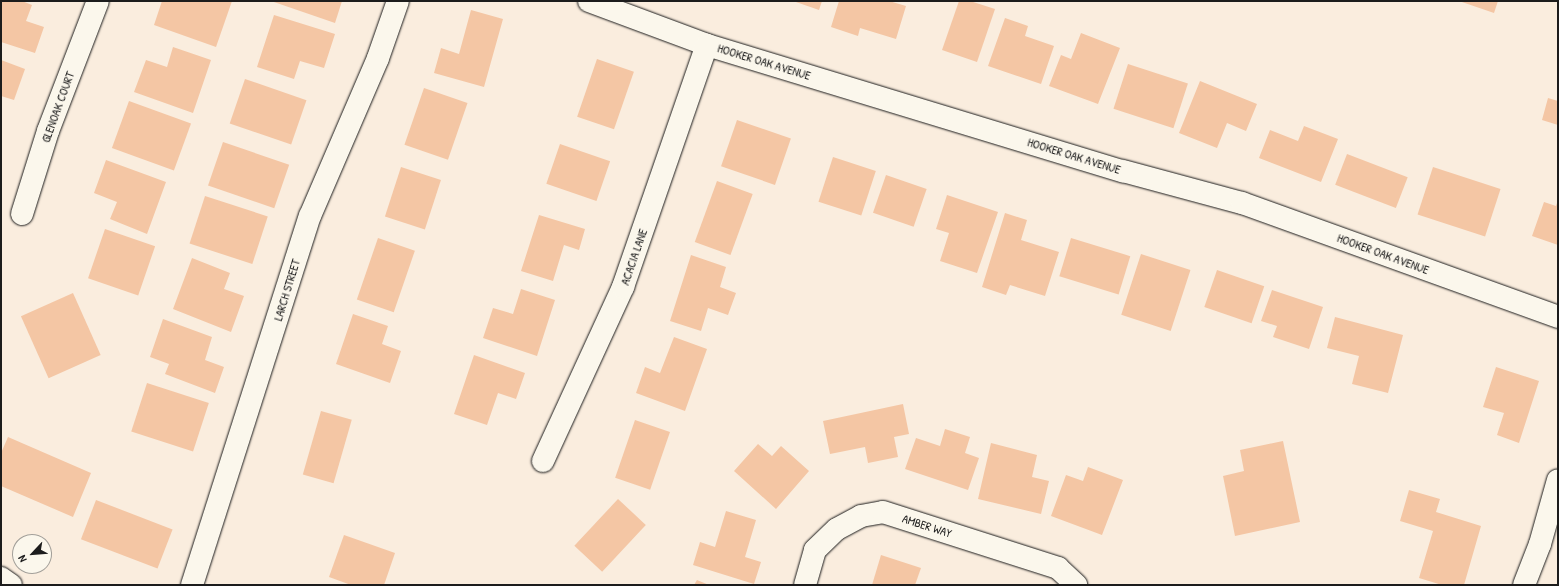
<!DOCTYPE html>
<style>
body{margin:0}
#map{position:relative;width:1559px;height:586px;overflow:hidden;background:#faedde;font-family:"Patrick Hand",sans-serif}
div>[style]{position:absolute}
.building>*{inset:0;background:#f4c6a4;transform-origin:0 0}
.roads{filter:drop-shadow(0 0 1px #1c1c1c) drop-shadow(0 0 1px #1c1c1c)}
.street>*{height:22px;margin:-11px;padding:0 11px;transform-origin:11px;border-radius:11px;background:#fbf7ec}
span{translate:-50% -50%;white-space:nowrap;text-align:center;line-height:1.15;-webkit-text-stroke:3px #fbf7ec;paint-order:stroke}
.street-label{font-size:12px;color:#1c1c1c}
.frame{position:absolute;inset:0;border:2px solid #1c1c1c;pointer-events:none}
.north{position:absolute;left:12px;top:534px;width:40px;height:40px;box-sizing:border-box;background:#fbf7ec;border:1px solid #a29f99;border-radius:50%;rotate:244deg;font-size:11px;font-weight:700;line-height:16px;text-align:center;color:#1c1c1c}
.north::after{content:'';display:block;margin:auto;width:14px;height:18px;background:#1c1c1c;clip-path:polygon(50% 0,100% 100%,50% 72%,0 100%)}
</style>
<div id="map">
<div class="building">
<i style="clip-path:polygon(1px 1px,22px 1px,32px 5px,26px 21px,44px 27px,35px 53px,1px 42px)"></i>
<i style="clip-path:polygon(162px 1px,232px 1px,216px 47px,154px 25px)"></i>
<i style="clip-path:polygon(271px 1px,342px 1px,335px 23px)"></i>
<i style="clip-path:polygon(793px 1px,822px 1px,819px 10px)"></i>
<i style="clip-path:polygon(839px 1px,889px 1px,906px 6px,896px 39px,860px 28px,858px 36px,831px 27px)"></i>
<i style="clip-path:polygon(959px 1px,970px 1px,995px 9px,977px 62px,942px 50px)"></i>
<i style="clip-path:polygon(1459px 1px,1498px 1px,1494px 13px)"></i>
<i style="clip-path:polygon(471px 10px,503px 19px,484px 87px,434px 73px,441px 48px,459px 54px)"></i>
<i style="clip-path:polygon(274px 15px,335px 34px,324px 68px,300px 61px,294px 79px,257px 67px)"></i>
<i style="clip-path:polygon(1005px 18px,1028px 26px,1025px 36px,1054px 46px,1041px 84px,988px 66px)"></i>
<i style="clip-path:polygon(1081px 33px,1120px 48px,1098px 104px,1049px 86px,1061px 55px,1071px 59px)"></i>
<i style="clip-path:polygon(173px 47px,211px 60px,193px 113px,134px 92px,146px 60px,167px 67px)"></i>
<i style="left:597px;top:59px;width:39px;height:61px;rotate:19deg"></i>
<i style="clip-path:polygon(1px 60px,25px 69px,14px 100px,1px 96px)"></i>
<i style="left:1128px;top:64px;width:63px;height:47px;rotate:18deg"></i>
<i style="left:245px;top:79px;width:65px;height:47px;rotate:19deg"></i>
<i style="clip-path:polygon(1200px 81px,1257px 104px,1246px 131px,1227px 123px,1217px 148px,1179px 133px)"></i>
<i style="left:424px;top:88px;width:46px;height:60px;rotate:19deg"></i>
<i style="clip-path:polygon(1548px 98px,1558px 101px,1558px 125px,1542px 120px)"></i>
<i style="left:129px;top:101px;width:66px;height:50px;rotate:20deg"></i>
<i style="left:737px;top:120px;width:57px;height:49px;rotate:19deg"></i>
<i style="clip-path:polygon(1304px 126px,1338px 139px,1321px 182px,1259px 158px,1270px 130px,1298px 141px)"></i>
<i style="left:223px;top:142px;width:70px;height:46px;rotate:19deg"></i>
<i style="left:560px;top:144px;width:53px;height:42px;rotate:19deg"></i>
<i style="left:1347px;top:154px;width:65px;height:33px;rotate:21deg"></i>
<i style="left:833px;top:157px;width:45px;height:47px;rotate:18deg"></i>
<i style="clip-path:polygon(106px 160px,166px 182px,147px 234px,110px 219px,117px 202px,94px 193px)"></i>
<i style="left:401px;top:167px;width:42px;height:52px;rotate:18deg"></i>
<i style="left:1433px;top:167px;width:71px;height:50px;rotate:18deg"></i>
<i style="left:886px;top:175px;width:43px;height:40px;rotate:19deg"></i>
<i style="left:717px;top:181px;width:38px;height:65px;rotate:20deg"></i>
<i style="clip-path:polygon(947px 195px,998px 212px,977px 273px,940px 261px,949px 233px,936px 229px)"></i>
<i style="left:205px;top:196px;width:66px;height:50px;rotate:18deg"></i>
<i style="clip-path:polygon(1558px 200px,1558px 245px,1532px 236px,1544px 202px,1556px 206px)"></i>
<i style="clip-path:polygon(1005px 213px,1027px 220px,1021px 240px,1059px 252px,1045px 296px,1010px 285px,1006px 295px,982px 287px)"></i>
<i style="clip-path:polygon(539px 215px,585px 229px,579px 250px,564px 245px,553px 281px,521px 271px)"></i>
<i style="left:105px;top:229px;width:53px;height:52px;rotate:19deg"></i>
<i style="left:378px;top:238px;width:39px;height:65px;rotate:19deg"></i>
<i style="left:1071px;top:238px;width:62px;height:40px;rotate:17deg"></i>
<i style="left:1141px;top:254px;width:52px;height:64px;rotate:18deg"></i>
<i style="clip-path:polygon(691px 255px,726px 267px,720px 287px,736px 293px,728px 315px,708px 308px,701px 331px,670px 321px)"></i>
<i style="clip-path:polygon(192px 258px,230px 273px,224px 289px,244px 296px,231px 332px,173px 309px)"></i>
<i style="left:1217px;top:270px;width:50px;height:39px;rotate:19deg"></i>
<i style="clip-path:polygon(521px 289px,555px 300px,537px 356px,483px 338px,493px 308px,513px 314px)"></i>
<i style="clip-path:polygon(1272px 290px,1323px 307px,1309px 349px,1273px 337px,1277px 326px,1261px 321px)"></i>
<i style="left:73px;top:293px;width:68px;height:57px;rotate:66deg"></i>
<i style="clip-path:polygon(353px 314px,388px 326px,382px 344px,401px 351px,390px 383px,336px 364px)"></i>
<i style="clip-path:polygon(1335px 317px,1403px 335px,1388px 393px,1352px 384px,1359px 356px,1327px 348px)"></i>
<i style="clip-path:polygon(163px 319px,212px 337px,205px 360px,224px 367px,215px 393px,165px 374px,169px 364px,150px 357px)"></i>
<i style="clip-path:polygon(674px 337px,707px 349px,685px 411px,636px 393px,645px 367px,660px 373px)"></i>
<i style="clip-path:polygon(474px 355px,525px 373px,516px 399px,498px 393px,487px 425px,454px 414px)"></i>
<i style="clip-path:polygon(1496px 367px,1539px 381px,1519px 443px,1497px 435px,1504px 413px,1483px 407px)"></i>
<i style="left:147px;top:383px;width:65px;height:51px;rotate:18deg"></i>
<i style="clip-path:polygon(903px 404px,909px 434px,894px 437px,898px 457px,868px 463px,865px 447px,830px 454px,823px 421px)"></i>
<i style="left:321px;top:411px;width:32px;height:66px;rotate:16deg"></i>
<i style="left:635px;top:420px;width:37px;height:61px;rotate:19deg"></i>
<i style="clip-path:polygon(945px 429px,970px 437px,965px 453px,979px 458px,968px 490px,905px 469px,916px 438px,940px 446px)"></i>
<i style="clip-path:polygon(8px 437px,91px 473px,73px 517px,1px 486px,1px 453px)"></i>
<i style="clip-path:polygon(1283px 441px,1300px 522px,1235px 536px,1223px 476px,1244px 471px,1240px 450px)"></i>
<i style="clip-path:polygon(991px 443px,1037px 455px,1032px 477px,1049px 481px,1041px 514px,978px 499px)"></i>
<i style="clip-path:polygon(758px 444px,772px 456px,781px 446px,809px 471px,776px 509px,734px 471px)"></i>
<i style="clip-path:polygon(1088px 467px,1123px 480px,1102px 535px,1051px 516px,1066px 475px,1083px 481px)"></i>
<i style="clip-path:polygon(1409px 490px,1440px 499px,1436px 512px,1481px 526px,1464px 585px,1442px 585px,1419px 578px,1433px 531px,1400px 521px)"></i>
<i style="left:618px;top:499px;width:38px;height:64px;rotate:43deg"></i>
<i style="left:96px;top:500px;width:82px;height:42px;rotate:21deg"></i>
<i style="clip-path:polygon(726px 511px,756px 520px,745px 557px,761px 562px,754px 584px,693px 565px,700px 542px,715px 547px)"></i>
<i style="clip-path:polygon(344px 535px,395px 553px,384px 585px,351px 585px,329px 577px)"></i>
<i style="clip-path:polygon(881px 555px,921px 568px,915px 585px,872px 585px)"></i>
<i style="clip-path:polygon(697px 580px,709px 585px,694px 585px)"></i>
</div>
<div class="roads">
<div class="street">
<i style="left:589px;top:1px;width:126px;rotate:20.4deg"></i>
<i style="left:707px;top:45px;width:435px;rotate:16.9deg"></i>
<i style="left:1123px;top:171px;width:123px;rotate:15.1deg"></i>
<i style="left:1242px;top:203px;width:336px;rotate:19.8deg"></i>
<i style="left:22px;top:214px;width:87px;rotate:-72.6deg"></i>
<i style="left:48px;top:131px;width:139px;rotate:-69deg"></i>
<i style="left:543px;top:461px;width:192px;rotate:-65.3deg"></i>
<i style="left:623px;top:287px;width:256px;rotate:-70.9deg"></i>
<i style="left:1px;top:578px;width:12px;rotate:35deg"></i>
<i style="left:192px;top:585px;width:387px;rotate:-72.3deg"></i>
<i style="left:310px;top:216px;width:172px;rotate:-66.7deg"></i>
<i style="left:378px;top:58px;width:60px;rotate:-70.7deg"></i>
<i style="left:805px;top:585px;width:36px;rotate:-74deg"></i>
<i style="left:815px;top:550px;width:30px;rotate:-44deg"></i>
<i style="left:837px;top:529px;width:27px;rotate:-28deg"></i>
<i style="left:861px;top:516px;width:22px;rotate:-10deg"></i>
<i style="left:883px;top:512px;width:184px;rotate:17.7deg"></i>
<i style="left:1058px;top:568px;width:25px;rotate:43deg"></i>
<i style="left:1524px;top:585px;width:44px;rotate:-68.7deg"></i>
<i style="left:1540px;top:544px;width:66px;rotate:-74.3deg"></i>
</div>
</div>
<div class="street-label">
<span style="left:764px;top:62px;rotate:17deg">HOOKER OAK AVENUE</span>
<span style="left:58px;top:107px;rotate:-70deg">GLENOAK COURT</span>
<span style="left:1074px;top:156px;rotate:17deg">HOOKER OAK AVENUE</span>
<span style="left:1383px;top:254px;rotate:20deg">HOOKER OAK AVENUE</span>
<span style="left:634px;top:257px;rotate:-71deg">ACACIA LANE</span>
<span style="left:287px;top:290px;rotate:-73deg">LARCH STREET</span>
<span style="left:927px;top:526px;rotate:18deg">AMBER WAY</span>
</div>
<div class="frame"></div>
<div class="north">N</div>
</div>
